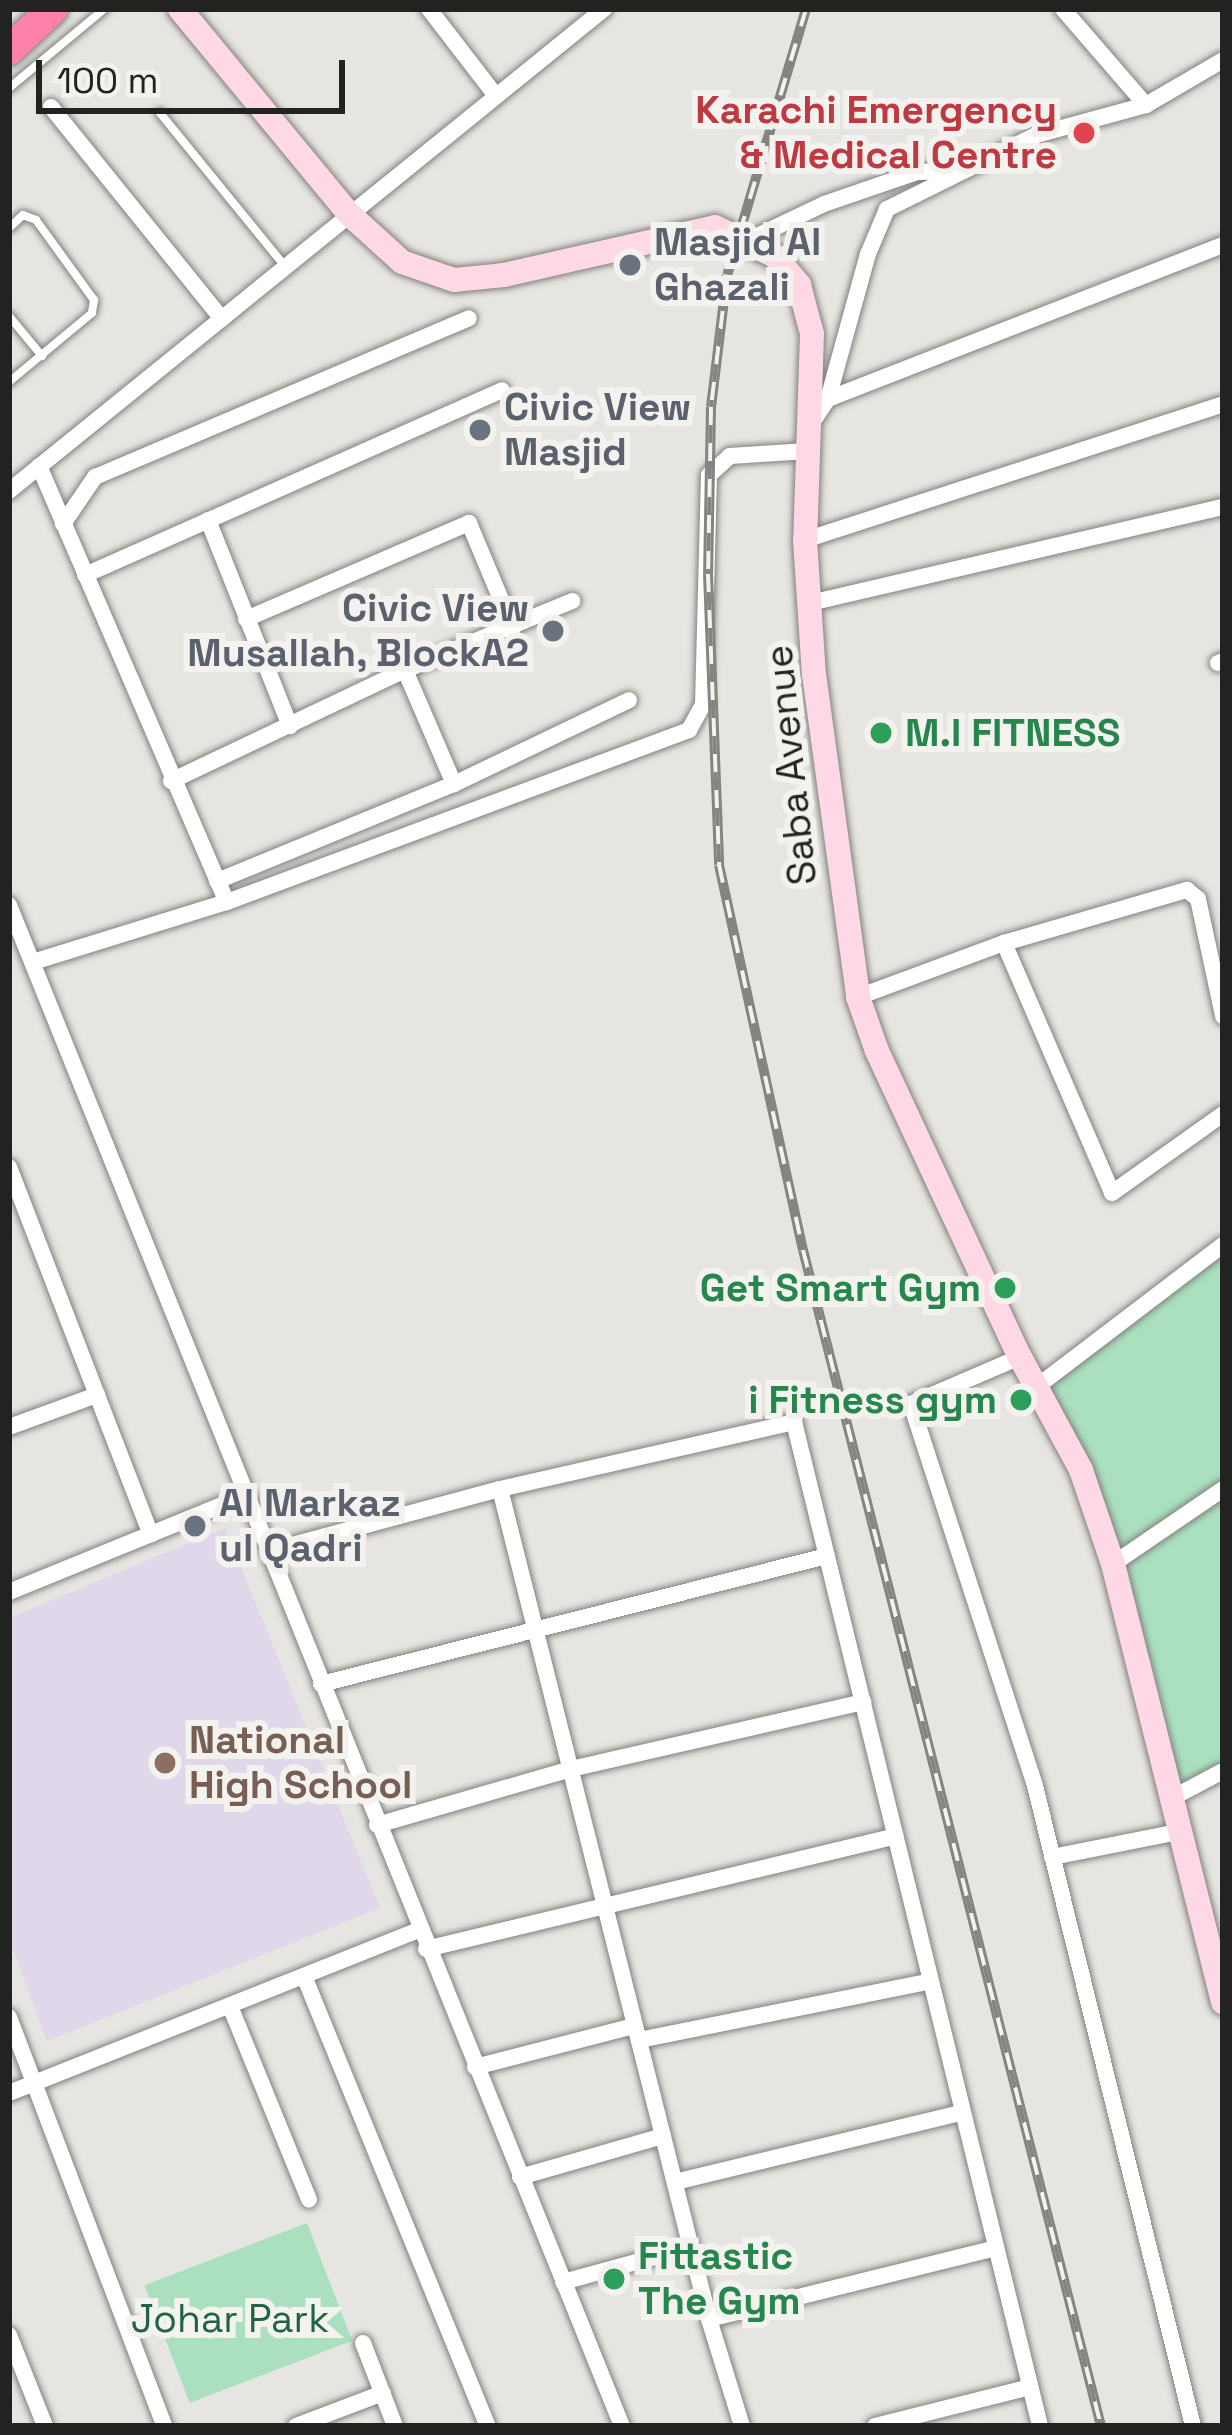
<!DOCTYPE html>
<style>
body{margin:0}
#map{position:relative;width:1232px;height:2435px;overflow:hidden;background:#e6e5e1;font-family:"Space Grotesk",sans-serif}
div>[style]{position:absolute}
.education>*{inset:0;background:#e0d7eb}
.green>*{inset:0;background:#aae0c0;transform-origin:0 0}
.roads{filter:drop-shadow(0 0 3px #83827f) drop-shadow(0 0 3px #83827f)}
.lane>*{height:8px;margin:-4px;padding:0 4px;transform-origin:4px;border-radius:4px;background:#fff}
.street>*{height:16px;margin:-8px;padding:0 8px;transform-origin:8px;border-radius:8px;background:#fff}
.secondary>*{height:24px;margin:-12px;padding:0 12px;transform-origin:12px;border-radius:12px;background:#fed9e5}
.highway>*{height:30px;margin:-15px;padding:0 15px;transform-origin:15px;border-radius:15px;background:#fd81a8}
.rail>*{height:10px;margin-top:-5px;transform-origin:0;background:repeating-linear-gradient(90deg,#f4f2ef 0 18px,#858481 0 36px);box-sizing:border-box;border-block:3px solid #858481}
.dots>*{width:33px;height:33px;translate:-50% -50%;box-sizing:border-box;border:6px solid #f4f2ef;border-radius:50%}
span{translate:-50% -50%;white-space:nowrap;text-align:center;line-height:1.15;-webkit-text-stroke:12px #f4f2ef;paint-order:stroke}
.health-label{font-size:39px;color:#be3a42;font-weight:700}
.right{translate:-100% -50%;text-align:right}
.worship-label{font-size:39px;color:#5b616d;font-weight:700}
.left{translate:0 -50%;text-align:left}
.leisure-label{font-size:39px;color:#27864d;font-weight:700}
.street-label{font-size:39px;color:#222220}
.education-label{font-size:39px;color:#785e54;font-weight:700}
.park-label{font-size:39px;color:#1f6443}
.frame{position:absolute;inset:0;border:12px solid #222220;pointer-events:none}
.scale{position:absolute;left:36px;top:60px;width:309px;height:54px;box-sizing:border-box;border:6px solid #222220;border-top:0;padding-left:15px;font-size:36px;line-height:42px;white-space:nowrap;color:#222220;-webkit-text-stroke:9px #f4f2ef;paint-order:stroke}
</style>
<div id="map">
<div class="education">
<i style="clip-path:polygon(225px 1528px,380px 1908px,47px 2041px,9px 1938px,9px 1618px)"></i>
</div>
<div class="green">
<i style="clip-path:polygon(1223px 1245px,1223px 1767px,1174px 1797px,1113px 1564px,1043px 1392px)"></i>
<i style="left:307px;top:2223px;width:126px;height:174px;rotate:69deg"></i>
</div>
<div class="roads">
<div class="lane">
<i style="left:9px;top:88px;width:124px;rotate:-39.7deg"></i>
<i style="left:160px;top:113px;width:195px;rotate:50.8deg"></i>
<i style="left:9px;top:228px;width:19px;rotate:-43deg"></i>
<i style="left:23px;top:215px;width:14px;rotate:21deg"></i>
<i style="left:36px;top:220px;width:99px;rotate:54.1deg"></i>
<i style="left:94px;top:300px;width:13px;rotate:99deg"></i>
<i style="left:92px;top:313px;width:108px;rotate:140.3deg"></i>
<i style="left:9px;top:316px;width:52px;rotate:50.5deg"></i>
</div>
<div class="street">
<i style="left:429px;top:9px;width:110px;rotate:52.4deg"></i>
<i style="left:1063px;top:9px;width:127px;rotate:49.2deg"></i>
<i style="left:51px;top:107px;width:272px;rotate:51.1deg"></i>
<i style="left:749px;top:240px;width:83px;rotate:-25.6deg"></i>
<i style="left:824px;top:204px;width:98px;rotate:-19deg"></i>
<i style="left:917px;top:172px;width:41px;rotate:-1.4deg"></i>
<i style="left:828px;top:399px;width:424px;rotate:-21.3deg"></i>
<i style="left:811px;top:424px;width:30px;rotate:-56deg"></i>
<i style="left:828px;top:399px;width:150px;rotate:-74.6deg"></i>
<i style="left:868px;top:254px;width:49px;rotate:-67.1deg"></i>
<i style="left:887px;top:209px;width:166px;rotate:-26.4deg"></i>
<i style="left:1036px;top:135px;width:114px;rotate:-15.3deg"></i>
<i style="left:1146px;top:105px;width:89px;rotate:-30.3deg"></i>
<i style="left:39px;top:466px;width:475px;rotate:66.7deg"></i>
<i style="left:9px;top:491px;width:766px;rotate:-39.01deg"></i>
<i style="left:208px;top:520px;width:222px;rotate:68.3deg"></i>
<i style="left:63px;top:524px;width:57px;rotate:-55.8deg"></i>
<i style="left:95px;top:477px;width:406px;rotate:-23deg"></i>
<i style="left:805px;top:540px;width:440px;rotate:-18deg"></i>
<i style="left:85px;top:575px;width:456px;rotate:-23.9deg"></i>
<i style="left:810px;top:603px;width:424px;rotate:-13.1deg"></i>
<i style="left:246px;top:619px;width:243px;rotate:-23.3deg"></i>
<i style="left:469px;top:523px;width:114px;rotate:67.3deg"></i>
<i style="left:1218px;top:663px;width:5px;rotate:-22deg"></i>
<i style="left:171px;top:781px;width:259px;rotate:-25.4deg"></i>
<i style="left:405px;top:670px;width:181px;rotate:-22.4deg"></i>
<i style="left:454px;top:784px;width:194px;rotate:-25.6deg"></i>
<i style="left:217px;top:881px;width:256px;rotate:-22.3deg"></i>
<i style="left:454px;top:784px;width:124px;rotate:-113.3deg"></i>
<i style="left:9px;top:905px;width:1640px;rotate:68.05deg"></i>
<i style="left:1004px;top:943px;width:272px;rotate:66.6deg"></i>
<i style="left:1112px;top:1193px;width:136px;rotate:-35.4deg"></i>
<i style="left:33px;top:962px;width:203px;rotate:-17.2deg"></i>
<i style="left:227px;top:902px;width:493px;rotate:-20.4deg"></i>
<i style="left:689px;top:730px;width:29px;rotate:-61deg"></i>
<i style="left:703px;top:705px;width:230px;rotate:-88.5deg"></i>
<i style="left:709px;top:475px;width:28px;rotate:-42deg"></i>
<i style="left:730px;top:456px;width:77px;rotate:-3.7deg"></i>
<i style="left:858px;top:997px;width:156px;rotate:-20.3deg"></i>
<i style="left:1004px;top:943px;width:191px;rotate:-16.2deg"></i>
<i style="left:1187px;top:890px;width:14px;rotate:39deg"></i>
<i style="left:1198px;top:899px;width:120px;rotate:77.9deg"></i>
<i style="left:9px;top:1167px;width:394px;rotate:68.9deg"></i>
<i style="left:1020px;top:1357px;width:119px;rotate:156.7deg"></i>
<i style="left:911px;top:1404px;width:402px;rotate:72deg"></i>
<i style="left:1035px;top:1786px;width:659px;rotate:76.13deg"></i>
<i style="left:1039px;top:1385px;width:231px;rotate:-37.3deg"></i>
<i style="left:9px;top:1427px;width:94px;rotate:-20deg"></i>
<i style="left:500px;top:1489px;width:856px;rotate:75.87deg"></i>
<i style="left:709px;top:2319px;width:112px;rotate:72.9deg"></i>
<i style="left:270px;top:1551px;width:238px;rotate:-15.1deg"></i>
<i style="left:500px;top:1489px;width:302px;rotate:-12.8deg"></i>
<i style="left:794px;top:1422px;width:1034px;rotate:76.23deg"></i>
<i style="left:1113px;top:1564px;width:133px;rotate:-34.3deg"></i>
<i style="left:9px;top:1592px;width:254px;rotate:-22.2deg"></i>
<i style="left:321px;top:1684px;width:522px;rotate:-14.2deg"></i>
<i style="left:1174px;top:1797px;width:55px;rotate:-28deg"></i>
<i style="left:377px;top:1825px;width:202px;rotate:-16.1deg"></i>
<i style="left:571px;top:1769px;width:300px;rotate:-12.9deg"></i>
<i style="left:1052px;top:1857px;width:134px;rotate:-11.2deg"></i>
<i style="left:426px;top:1949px;width:483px;rotate:-13.5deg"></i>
<i style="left:304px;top:1976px;width:486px;rotate:67.8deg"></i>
<i style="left:230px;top:2006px;width:209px;rotate:67.8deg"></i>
<i style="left:9px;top:2017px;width:437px;rotate:69.2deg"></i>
<i style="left:639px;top:2040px;width:294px;rotate:-11.4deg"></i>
<i style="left:475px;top:2067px;width:164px;rotate:-14.5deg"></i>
<i style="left:9px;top:2093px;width:440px;rotate:-21.7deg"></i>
<i style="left:520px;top:2177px;width:149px;rotate:-16deg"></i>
<i style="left:675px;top:2182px;width:294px;rotate:-13.6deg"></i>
<i style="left:563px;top:2282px;width:133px;rotate:-15.3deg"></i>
<i style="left:709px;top:2319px;width:295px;rotate:-13.9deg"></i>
<i style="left:9px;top:2335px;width:98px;rotate:68.4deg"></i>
<i style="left:363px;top:2343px;width:89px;rotate:68.9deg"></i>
<i style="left:296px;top:2426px;width:93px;rotate:-20.8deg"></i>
<i style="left:875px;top:2426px;width:160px;rotate:-14.1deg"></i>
</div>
<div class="secondary">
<i style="left:180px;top:9px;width:264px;rotate:50.5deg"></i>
<i style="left:348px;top:213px;width:73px;rotate:42.2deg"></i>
<i style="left:402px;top:262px;width:55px;rotate:19.1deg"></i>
<i style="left:454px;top:280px;width:50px;rotate:-5.7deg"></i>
<i style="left:504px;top:275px;width:216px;rotate:-12.8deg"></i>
<i style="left:715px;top:227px;width:67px;rotate:25.8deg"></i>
<i style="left:775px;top:256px;width:38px;rotate:50deg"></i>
<i style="left:799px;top:285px;width:51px;rotate:75.1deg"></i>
<i style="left:812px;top:334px;width:206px;rotate:91.9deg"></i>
<i style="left:805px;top:540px;width:134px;rotate:86.2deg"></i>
<i style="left:814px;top:674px;width:326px;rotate:82.2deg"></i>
<i style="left:858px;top:997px;width:57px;rotate:70.6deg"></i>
<i style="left:877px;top:1051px;width:338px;rotate:65deg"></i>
<i style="left:1020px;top:1357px;width:128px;rotate:61.6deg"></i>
<i style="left:1081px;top:1470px;width:99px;rotate:71.2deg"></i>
<i style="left:1113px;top:1564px;width:452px;rotate:75.9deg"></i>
</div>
<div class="highway">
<i style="left:9px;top:50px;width:60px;rotate:-43deg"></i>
</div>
</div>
<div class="rail">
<i style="left:806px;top:9px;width:277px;rotate:106.5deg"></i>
<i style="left:727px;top:275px;width:133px;rotate:96.9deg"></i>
<i style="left:711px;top:407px;width:167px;rotate:91deg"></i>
<i style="left:708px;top:574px;width:291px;rotate:87.8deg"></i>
<i style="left:719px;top:865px;width:394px;rotate:77.7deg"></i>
<i style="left:803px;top:1250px;width:1213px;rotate:75.78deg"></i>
</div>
<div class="dots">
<i style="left:1084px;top:133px;background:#e0444e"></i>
<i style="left:630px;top:265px;background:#6b7280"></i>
<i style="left:480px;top:430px;background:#6b7280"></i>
<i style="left:553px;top:631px;background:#6b7280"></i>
<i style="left:881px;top:733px;background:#2e9e5b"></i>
<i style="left:1005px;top:1288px;background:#2e9e5b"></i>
<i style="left:1021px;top:1400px;background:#2e9e5b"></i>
<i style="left:195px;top:1526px;background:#6b7280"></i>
<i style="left:165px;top:1763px;background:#8d6e63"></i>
<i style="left:614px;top:2279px;background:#2e9e5b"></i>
</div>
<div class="health-label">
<span class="right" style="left:1057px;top:133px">Karachi Emergency<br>&amp; Medical Centre</span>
</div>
<div class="worship-label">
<span class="left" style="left:654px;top:265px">Masjid Al<br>Ghazali</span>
<span class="left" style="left:504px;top:430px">Civic View<br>Masjid</span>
<span class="right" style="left:529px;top:631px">Civic View<br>Musallah, BlockA2</span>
<span class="left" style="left:219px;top:1526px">Al Markaz<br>ul Qadri</span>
</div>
<div class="leisure-label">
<span class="left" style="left:905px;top:733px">M.I FITNESS</span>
<span class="right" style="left:981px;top:1288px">Get Smart Gym</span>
<span class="right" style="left:997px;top:1400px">i Fitness gym</span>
<span class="left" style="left:638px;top:2279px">Fittastic<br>The Gym</span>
</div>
<div class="street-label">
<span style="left:791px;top:765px;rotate:-96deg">Saba Avenue</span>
</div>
<div class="education-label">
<span class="left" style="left:189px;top:1763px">National<br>High School</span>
</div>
<div class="park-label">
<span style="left:230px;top:2319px">Johar Park</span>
</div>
<div class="frame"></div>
<div class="scale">100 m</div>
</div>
